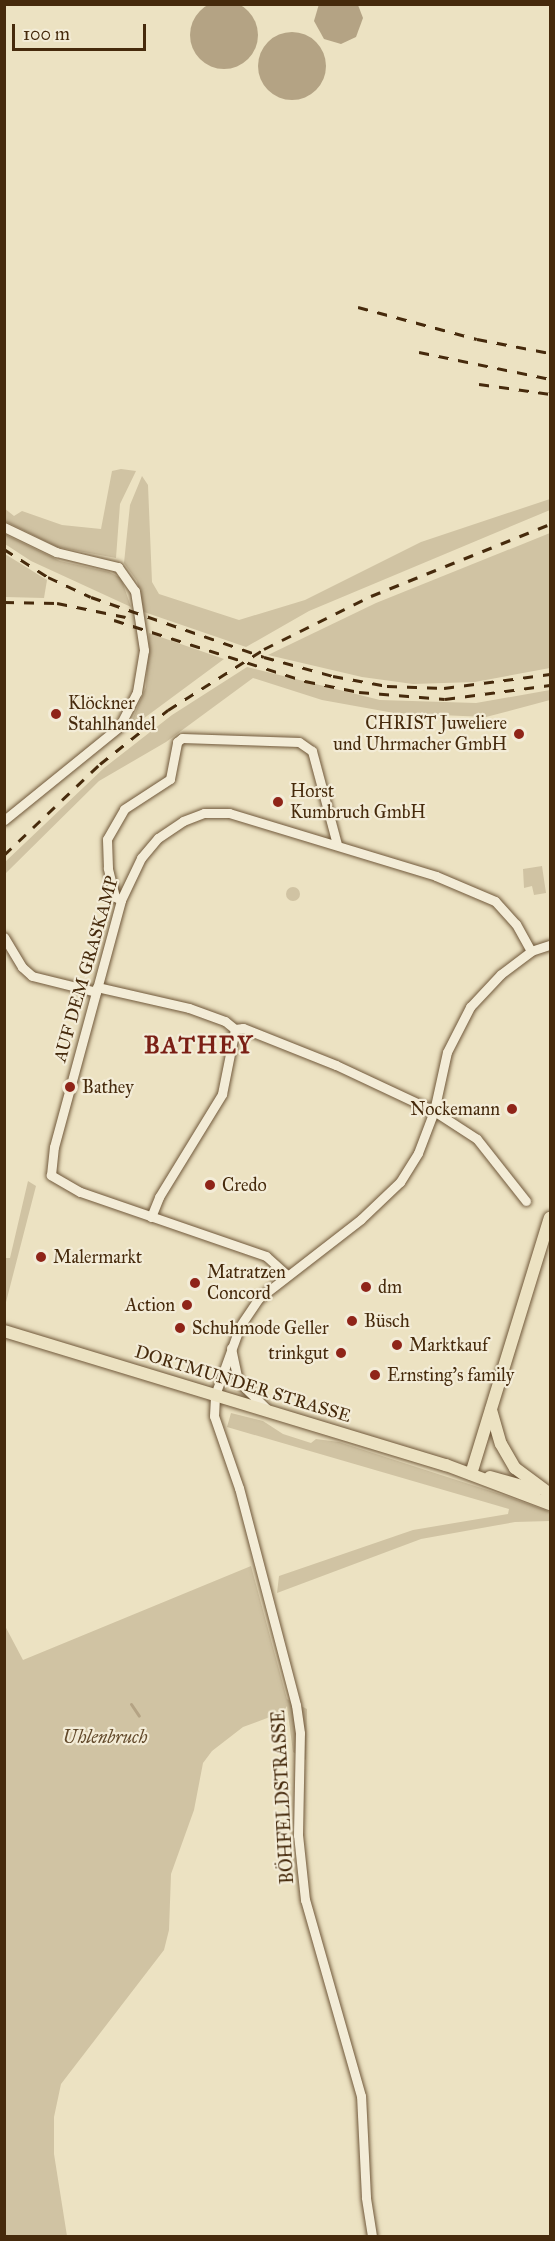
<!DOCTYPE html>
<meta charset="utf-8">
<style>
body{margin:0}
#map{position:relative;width:555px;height:2241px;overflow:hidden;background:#ece2c2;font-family:"IM FELL Great Primer",serif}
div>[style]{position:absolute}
.green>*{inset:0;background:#d0c3a3}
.round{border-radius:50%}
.water>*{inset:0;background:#b4a384}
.stream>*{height:3px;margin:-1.5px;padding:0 1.5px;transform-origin:1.5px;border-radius:1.5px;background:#b4a384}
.roads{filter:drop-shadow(0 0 2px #70583a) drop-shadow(0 0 2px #70583a)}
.minor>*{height:9px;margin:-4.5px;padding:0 4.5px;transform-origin:4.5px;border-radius:4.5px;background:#f3ecd7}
.major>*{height:12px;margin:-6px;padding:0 6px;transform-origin:6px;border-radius:6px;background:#ece2c2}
.rail>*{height:3px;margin-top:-1.5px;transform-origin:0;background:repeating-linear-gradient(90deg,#462a0c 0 10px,transparent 0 20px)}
.dots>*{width:16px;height:16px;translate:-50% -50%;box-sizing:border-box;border:3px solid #f3ecd7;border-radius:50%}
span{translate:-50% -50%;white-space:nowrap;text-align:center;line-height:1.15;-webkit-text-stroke:4.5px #f3ecd7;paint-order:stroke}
.poi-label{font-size:18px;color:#462a0c}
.left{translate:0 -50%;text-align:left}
.right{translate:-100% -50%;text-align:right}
.street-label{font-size:18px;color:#462a0c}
.park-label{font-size:18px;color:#62492a;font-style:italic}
.district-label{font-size:24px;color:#7a1f14;font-weight:700;letter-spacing:1.5px}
.frame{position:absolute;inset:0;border:6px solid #462a0c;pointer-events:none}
.scale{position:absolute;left:12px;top:24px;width:134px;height:27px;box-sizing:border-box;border:3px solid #462a0c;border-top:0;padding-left:8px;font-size:18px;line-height:21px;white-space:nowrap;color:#462a0c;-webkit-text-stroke:4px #f3ecd7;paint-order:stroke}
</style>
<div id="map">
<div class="green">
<i style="clip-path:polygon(121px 469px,136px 471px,120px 504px,116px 558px,57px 547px,5px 521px,4px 508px,14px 516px,22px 511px,62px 525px,101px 529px,112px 471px)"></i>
<i style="clip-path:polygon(142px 476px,148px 485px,152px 582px,159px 594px,239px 620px,305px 600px,421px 542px,550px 499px,550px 510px,309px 611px,246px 647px,144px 612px,137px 581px,124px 563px,130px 505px)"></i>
<i style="clip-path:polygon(550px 533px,550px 668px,475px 682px,413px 684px,362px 677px,268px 655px,376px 603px)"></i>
<i style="clip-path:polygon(4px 534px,60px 561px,109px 572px,121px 578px,131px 607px,31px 561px,5px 544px)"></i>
<i style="clip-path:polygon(5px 554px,47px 580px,44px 598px,5px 597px)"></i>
<i style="clip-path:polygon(149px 633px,224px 659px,128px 730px,146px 687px)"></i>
<i style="clip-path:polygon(247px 667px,380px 700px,476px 703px,550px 690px,550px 700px,486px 717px,394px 713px,322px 700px,253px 678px,166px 742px,99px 781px,5px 874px,5px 862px,104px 768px,172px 715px)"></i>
<i style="clip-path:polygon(542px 866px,546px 893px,534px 895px,532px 886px,524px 888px,523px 869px)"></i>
<i class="round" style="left:286px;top:887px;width:14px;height:14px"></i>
<i style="clip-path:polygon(28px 1181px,36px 1186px,5px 1306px,5px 1258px,10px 1258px)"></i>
<i style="clip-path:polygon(231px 1413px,263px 1421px,283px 1434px,311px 1443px,316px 1439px,339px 1442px,506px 1496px,550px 1512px,550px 1521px,515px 1522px,421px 1539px,277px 1593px,279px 1576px,413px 1530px,508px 1514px,509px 1509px,227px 1427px)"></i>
<i style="clip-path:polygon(251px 1566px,287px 1699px,307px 1709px,306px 1760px,293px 1752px,287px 1706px,283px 1712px,243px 1727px,212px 1751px,203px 1763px,194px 1810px,171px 1874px,169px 1930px,164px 1950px,61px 2084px,54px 2117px,54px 2154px,67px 2236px,5px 2236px,4px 1624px,23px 1660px)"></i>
</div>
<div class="water">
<i class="round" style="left:190px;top:1px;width:68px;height:68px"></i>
<i style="clip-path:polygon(319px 4px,358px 5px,363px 18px,356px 37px,341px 44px,324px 39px,314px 21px)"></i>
<i class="round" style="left:258px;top:32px;width:68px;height:68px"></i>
</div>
<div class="stream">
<i style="left:131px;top:1704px;width:14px;rotate:56deg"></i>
</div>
<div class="roads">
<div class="minor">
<i style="left:4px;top:527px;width:58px;rotate:25.7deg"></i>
<i style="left:56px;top:552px;width:64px;rotate:13.6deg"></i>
<i style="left:118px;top:567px;width:29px;rotate:55deg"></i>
<i style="left:135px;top:591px;width:60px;rotate:81.3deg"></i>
<i style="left:144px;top:650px;width:43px;rotate:99.5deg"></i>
<i style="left:137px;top:692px;width:39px;rotate:117deg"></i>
<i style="left:119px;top:727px;width:148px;rotate:141deg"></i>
<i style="left:121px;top:900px;width:7px;rotate:-153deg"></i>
<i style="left:115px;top:897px;width:30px;rotate:-104deg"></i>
<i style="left:108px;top:868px;width:29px;rotate:-92deg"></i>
<i style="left:107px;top:839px;width:34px;rotate:-60deg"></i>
<i style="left:124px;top:809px;width:55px;rotate:-33.1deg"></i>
<i style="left:170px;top:779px;width:38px;rotate:-79deg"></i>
<i style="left:177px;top:742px;width:6px;rotate:-39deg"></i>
<i style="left:182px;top:738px;width:117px;rotate:2deg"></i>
<i style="left:299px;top:742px;width:16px;rotate:35deg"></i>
<i style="left:312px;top:751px;width:96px;rotate:75deg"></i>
<i style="left:4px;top:937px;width:35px;rotate:59deg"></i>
<i style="left:22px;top:967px;width:13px;rotate:42deg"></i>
<i style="left:32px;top:976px;width:66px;rotate:14deg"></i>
<i style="left:97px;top:987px;width:94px;rotate:12.9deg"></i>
<i style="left:189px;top:1008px;width:38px;rotate:20deg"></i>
<i style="left:225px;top:1021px;width:13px;rotate:39deg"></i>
<i style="left:235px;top:1029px;width:8px;rotate:-7deg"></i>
<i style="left:243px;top:1028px;width:100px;rotate:21.7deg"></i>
<i style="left:336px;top:1065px;width:108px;rotate:25.1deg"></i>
<i style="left:434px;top:1111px;width:51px;rotate:33.1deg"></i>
<i style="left:477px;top:1139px;width:79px;rotate:51.7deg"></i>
<i style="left:151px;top:1217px;width:22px;rotate:-68deg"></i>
<i style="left:159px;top:1197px;width:121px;rotate:-58.5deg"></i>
<i style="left:222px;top:1094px;width:66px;rotate:-78.7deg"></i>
<i style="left:287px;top:1275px;width:28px;rotate:-138deg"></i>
<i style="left:266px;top:1256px;width:197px;rotate:-161deg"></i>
<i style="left:80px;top:1192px;width:34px;rotate:-150deg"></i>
<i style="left:51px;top:1175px;width:28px;rotate:-84deg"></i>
<i style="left:54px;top:1147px;width:256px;rotate:-74.8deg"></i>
<i style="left:121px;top:900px;width:47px;rotate:-64.5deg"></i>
<i style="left:141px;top:858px;width:26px;rotate:-50deg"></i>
<i style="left:158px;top:838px;width:30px;rotate:-34deg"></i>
<i style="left:183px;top:821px;width:22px;rotate:-21deg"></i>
<i style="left:204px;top:813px;width:25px"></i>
<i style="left:229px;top:813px;width:216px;rotate:16.9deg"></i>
<i style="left:436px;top:876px;width:64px;rotate:23deg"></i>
<i style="left:495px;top:901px;width:31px;rotate:48deg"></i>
<i style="left:516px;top:924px;width:31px;rotate:61deg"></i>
<i style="left:231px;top:1348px;width:34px;rotate:78deg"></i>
<i style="left:238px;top:1381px;width:42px;rotate:44deg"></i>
<i style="left:372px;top:2236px;width:39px;rotate:-99deg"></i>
<i style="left:366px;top:2197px;width:101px;rotate:-92.8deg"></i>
<i style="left:361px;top:2096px;width:204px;rotate:-105.9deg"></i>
<i style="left:305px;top:1900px;width:65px;rotate:-96.1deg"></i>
<i style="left:298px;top:1835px;width:102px;rotate:-88.9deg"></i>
<i style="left:300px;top:1733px;width:28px;rotate:-98deg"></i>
<i style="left:296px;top:1705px;width:224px;rotate:-104.7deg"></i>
<i style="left:239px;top:1488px;width:76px;rotate:-109.1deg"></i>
<i style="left:214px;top:1416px;width:21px;rotate:-87deg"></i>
<i style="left:215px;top:1395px;width:73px;rotate:-70.1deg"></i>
<i style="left:240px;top:1326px;width:32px;rotate:-56deg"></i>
<i style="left:258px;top:1299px;width:130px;rotate:-37.8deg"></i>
<i style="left:361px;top:1219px;width:54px;rotate:-43.5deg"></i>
<i style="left:400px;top:1182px;width:34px;rotate:-58deg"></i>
<i style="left:418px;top:1153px;width:45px;rotate:-69.1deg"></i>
<i style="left:434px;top:1111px;width:60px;rotate:-77.6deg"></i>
<i style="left:447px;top:1052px;width:51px;rotate:-62.9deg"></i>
<i style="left:470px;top:1007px;width:45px;rotate:-46.8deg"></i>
<i style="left:501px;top:974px;width:38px;rotate:-37deg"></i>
<i style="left:531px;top:951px;width:20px;rotate:-18deg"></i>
</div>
<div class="major">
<i style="left:4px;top:1331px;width:462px;rotate:16.9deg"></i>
<i style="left:446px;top:1465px;width:111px;rotate:20.6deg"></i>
<i style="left:491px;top:1410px;width:35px;rotate:74deg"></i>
<i style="left:501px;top:1444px;width:28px;rotate:60deg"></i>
<i style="left:515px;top:1468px;width:44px;rotate:36.6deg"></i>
<i style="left:471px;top:1474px;width:268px;rotate:-72.9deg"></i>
<i style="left:490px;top:1477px;width:48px;rotate:15.8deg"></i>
</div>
</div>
<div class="rail">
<i style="left:358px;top:307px;width:123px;rotate:15.1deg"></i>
<i style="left:477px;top:339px;width:74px;rotate:10.9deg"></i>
<i style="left:419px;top:352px;width:134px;rotate:11.6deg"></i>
<i style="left:479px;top:384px;width:72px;rotate:8deg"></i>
<i style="left:4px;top:549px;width:52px;rotate:32.5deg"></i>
<i style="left:48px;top:577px;width:47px;rotate:24.9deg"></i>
<i style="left:91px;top:597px;width:183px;rotate:19.1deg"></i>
<i style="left:264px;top:657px;width:72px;rotate:15.4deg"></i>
<i style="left:333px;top:676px;width:55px;rotate:10.5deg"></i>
<i style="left:387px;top:686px;width:57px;rotate:2deg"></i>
<i style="left:444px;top:688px;width:107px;rotate:-7.5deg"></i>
<i style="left:4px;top:602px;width:53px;rotate:1.1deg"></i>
<i style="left:57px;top:603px;width:70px;rotate:11.5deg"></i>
<i style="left:114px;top:620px;width:201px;rotate:17.7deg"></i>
<i style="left:305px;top:681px;width:55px;rotate:11.5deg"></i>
<i style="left:359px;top:692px;width:86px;rotate:4.7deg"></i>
<i style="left:445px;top:699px;width:106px;rotate:-7.6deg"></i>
<i style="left:4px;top:855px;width:132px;rotate:-43.5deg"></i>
<i style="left:100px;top:764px;width:87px;rotate:-38.5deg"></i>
<i style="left:168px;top:710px;width:114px;rotate:-32.4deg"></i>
<i style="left:264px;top:649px;width:119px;rotate:-26.4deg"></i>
<i style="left:371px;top:596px;width:193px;rotate:-21.9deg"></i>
</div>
<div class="dots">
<i style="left:56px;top:714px;background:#8f2418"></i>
<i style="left:519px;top:734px;background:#8f2418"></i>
<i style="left:278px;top:802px;background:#8f2418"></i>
<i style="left:70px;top:1087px;background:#8f2418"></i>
<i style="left:512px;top:1109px;background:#8f2418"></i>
<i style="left:210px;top:1185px;background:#8f2418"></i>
<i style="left:41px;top:1257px;background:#8f2418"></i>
<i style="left:195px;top:1283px;background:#8f2418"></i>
<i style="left:366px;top:1287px;background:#8f2418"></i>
<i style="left:187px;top:1305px;background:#8f2418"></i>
<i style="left:352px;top:1321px;background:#8f2418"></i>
<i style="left:180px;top:1328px;background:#8f2418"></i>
<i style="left:397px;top:1345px;background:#8f2418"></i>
<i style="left:341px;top:1353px;background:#8f2418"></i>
<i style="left:375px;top:1375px;background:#8f2418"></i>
</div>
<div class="poi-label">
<span class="left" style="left:68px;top:714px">Klöckner<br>Stahlhandel</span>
<span class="right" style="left:507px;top:734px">CHRIST Juweliere<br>und Uhrmacher GmbH</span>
<span class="left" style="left:290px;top:802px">Horst<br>Kumbruch GmbH</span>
<span class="left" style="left:82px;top:1087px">Bathey</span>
<span class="right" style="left:500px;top:1109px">Nockemann</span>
<span class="left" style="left:222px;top:1185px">Credo</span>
<span class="left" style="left:53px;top:1257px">Malermarkt</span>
<span class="left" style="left:207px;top:1283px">Matratzen<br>Concord</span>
<span class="left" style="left:378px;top:1287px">dm</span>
<span class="right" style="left:175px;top:1305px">Action</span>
<span class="left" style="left:364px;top:1321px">Büsch</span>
<span class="left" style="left:192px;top:1328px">Schuhmode Geller</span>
<span class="left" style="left:409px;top:1345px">Marktkauf</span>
<span class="right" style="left:329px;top:1353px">trinkgut</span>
<span class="left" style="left:387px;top:1375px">Ernsting's family</span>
</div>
<div class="street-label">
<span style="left:86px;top:969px;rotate:-74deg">AUF DEM GRASKAMP</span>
<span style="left:243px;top:1384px;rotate:17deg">DORTMUNDER STRASSE</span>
<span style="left:283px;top:1797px;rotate:-93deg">BÖHFELDSTRASSE</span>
</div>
<div class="park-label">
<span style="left:105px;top:1737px">Uhlenbruch</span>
</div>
<div class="district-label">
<span style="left:199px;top:1046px">BATHEY</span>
</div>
<div class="frame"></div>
<div class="scale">100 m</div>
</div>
